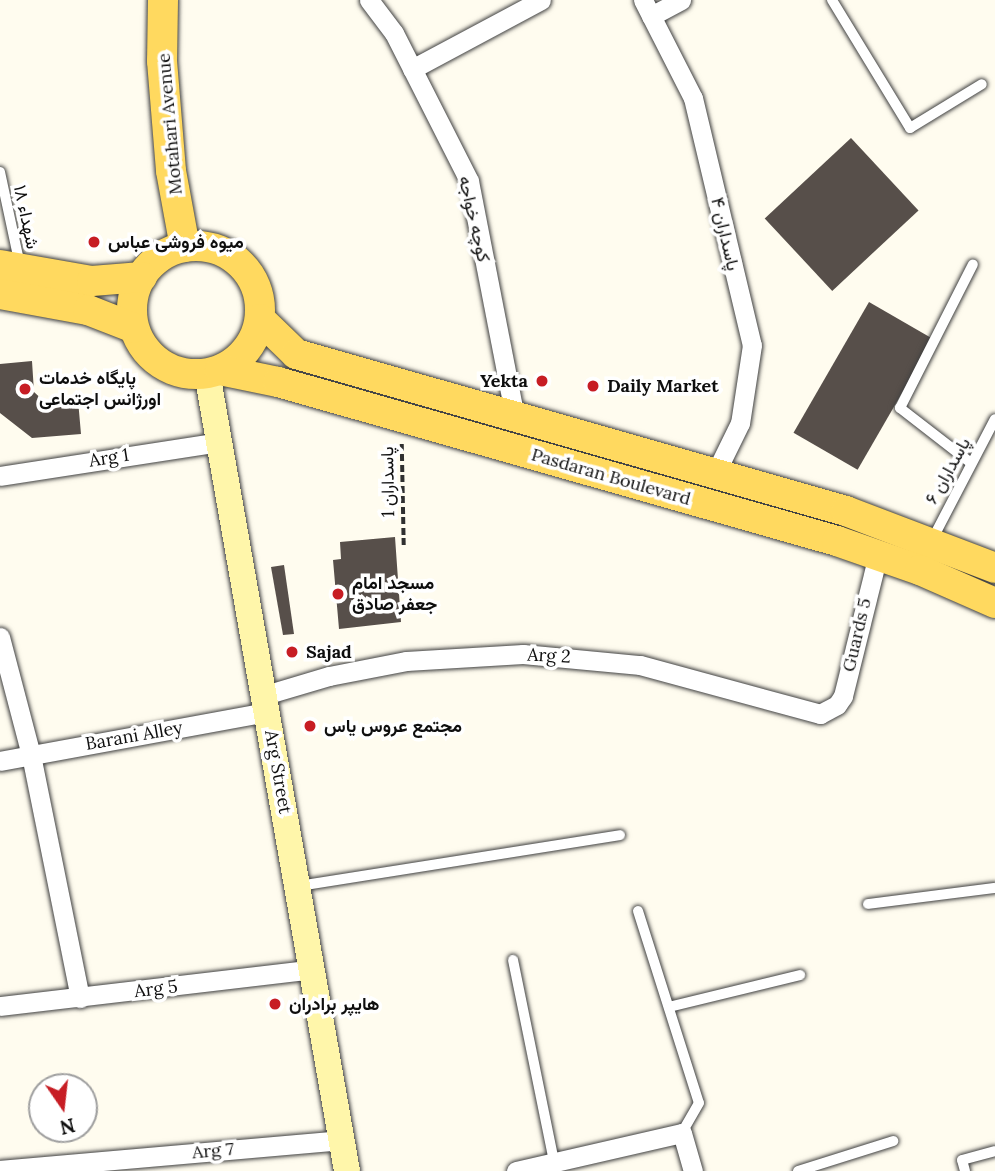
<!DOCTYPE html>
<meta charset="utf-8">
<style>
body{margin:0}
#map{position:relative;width:995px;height:1171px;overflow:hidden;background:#fffcef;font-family:Lora,Vazirmatn,serif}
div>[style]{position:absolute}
.building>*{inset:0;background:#574f4a;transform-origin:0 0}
.path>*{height:3.5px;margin-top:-1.75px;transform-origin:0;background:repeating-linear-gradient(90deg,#303030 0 7px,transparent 0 10.5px)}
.roads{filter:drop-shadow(0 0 2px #414141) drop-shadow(0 0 2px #414141)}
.service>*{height:10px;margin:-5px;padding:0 5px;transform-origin:5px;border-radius:5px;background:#fff}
.minor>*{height:19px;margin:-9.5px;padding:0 9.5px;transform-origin:9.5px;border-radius:9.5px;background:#fff}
.secondary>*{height:26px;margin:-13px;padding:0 13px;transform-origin:13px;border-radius:13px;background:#fff6aa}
.primary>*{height:30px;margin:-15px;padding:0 15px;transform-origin:15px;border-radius:15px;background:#ffd95f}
.primary>.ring{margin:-15px;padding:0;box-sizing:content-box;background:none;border:30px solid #ffd95f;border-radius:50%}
.dots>*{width:19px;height:19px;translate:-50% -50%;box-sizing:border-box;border:4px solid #fff;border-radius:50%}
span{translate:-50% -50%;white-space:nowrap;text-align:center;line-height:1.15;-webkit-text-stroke:7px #fff;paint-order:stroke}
.street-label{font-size:18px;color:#0e0e0e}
.poi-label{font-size:18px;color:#0e0e0e;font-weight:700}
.left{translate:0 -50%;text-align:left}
.right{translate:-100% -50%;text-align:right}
.north{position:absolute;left:28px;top:1073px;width:70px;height:70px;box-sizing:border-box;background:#fff;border:2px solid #9f9f9f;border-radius:50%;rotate:166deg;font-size:19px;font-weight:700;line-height:28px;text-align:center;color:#0e0e0e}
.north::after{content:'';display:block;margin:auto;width:24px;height:32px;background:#c71d24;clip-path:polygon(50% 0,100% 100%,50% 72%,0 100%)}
</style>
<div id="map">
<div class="building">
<i style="left:851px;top:138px;width:99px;height:118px;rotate:47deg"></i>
<i style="left:869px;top:302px;width:74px;height:151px;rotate:30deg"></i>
<i style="clip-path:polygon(32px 361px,34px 392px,46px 403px,78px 400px,81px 434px,32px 438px,0 413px,0 364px)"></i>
<i style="clip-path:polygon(395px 537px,401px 622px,339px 629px,333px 560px,341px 559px,340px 542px)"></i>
<i style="clip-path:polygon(284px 565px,294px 634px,283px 635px,271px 567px)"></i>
</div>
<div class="path">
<i style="left:402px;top:444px;width:103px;rotate:88.9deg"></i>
</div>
<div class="roads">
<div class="service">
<i style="left:832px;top:0;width:150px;rotate:58.6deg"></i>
<i style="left:910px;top:128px;width:84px;rotate:-31.4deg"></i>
<i style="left:0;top:172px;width:95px;rotate:77.9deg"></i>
<i style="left:971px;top:463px;width:90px;rotate:-142.2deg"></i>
<i style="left:900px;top:408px;width:161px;rotate:-63.1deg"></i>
<i style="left:932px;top:540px;width:136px;rotate:-62.5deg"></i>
<i style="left:299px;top:886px;width:325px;rotate:-9deg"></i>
<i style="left:868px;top:904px;width:128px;rotate:-7.2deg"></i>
<i style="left:638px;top:911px;width:201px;rotate:72.4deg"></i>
<i style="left:699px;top:1103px;width:34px;rotate:120deg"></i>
<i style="left:513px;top:960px;width:206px;rotate:78.5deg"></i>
<i style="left:669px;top:1007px;width:135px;rotate:-13.7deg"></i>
<i style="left:798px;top:1171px;width:100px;rotate:-17.5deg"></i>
<i style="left:965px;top:1171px;width:11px;rotate:-105deg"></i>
<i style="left:962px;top:1160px;width:34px;rotate:-15deg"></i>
</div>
<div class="minor">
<i style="left:369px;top:0;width:41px;rotate:52.9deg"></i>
<i style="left:394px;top:33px;width:166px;rotate:63.1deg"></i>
<i style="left:469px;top:181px;width:240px;rotate:79deg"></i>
<i style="left:643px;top:0;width:110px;rotate:63deg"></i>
<i style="left:693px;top:98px;width:254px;rotate:76.6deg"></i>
<i style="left:752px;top:345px;width:79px;rotate:98.7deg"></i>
<i style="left:740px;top:423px;width:57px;rotate:116.1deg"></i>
<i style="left:651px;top:16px;width:34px;rotate:-28deg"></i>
<i style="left:412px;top:69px;width:146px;rotate:-28.1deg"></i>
<i style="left:0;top:476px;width:222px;rotate:-8.8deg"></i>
<i style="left:0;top:637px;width:122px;rotate:75.3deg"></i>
<i style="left:31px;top:755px;width:248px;rotate:78.6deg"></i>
<i style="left:265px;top:695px;width:67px;rotate:-16.5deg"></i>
<i style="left:329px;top:676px;width:78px;rotate:-11deg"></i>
<i style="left:406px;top:661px;width:117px;rotate:-3.4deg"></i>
<i style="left:523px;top:654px;width:118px;rotate:5.4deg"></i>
<i style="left:640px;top:665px;width:187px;rotate:15.2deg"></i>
<i style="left:820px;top:714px;width:19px;rotate:-28deg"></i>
<i style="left:837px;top:705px;width:11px;rotate:-56deg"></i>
<i style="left:843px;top:696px;width:145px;rotate:-76.1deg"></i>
<i style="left:0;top:761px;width:272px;rotate:-10.4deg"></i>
<i style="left:0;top:1006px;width:315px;rotate:-6.7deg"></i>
<i style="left:0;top:1170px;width:343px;rotate:-5deg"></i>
<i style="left:516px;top:1171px;width:170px;rotate:-12.9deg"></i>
<i style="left:682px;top:1133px;width:40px;rotate:74deg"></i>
</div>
<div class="secondary">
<i style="left:207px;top:373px;width:810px;rotate:80.05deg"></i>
</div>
<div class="primary">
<i style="left:163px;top:0;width:61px;rotate:90.9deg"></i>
<i style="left:162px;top:61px;width:110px;rotate:85.3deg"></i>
<i style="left:171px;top:171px;width:77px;rotate:79.6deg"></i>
<i class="ring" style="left:132px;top:246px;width:98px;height:98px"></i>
<i style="left:0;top:265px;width:93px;rotate:9.9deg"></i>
<i style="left:92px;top:281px;width:50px;rotate:-4.6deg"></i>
<i style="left:0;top:294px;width:89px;rotate:10.3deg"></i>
<i style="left:88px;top:310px;width:49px;rotate:21.4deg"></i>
<i style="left:260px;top:319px;width:50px;rotate:44.2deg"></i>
<i style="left:296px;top:354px;width:572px;rotate:15.93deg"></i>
<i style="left:846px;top:511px;width:160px;rotate:20.9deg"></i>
<i style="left:220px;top:370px;width:59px;rotate:11.7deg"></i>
<i style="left:278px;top:382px;width:581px;rotate:15.88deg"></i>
<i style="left:837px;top:541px;width:88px;rotate:19.3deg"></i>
<i style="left:920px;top:570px;width:82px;rotate:23.7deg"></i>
</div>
</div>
<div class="dots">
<i style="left:94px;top:242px;background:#c71d24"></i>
<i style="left:542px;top:381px;background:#c71d24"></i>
<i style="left:593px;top:386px;background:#c71d24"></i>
<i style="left:25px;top:389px;background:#c71d24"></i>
<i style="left:338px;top:594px;background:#c71d24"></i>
<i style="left:292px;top:652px;background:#c71d24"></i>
<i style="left:310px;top:726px;background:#c71d24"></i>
<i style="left:275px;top:1004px;background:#c71d24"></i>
</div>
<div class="street-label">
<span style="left:170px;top:124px;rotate:-95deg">Motahari Avenue</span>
<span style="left:26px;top:217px;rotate:78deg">شهداء ۱۸</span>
<span style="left:474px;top:219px;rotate:77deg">کوچه خواجه</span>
<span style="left:725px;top:234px;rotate:77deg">پاسداران ۴</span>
<span style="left:109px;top:458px;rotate:-9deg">Arg 1</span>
<span style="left:948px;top:471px;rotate:-61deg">پاسداران ۶</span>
<span style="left:611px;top:477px;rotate:16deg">Pasdaran Boulevard</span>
<span style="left:388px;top:482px;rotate:-91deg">پاسداران 1</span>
<span style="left:857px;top:635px;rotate:-77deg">Guards 5</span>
<span style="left:549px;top:656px;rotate:3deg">Arg 2</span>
<span style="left:134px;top:736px;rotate:-10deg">Barani Alley</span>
<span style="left:278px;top:772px;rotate:80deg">Arg Street</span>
<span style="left:156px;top:989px;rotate:-7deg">Arg 5</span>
<span style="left:213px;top:1151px;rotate:-5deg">Arg 7</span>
</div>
<div class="poi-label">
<span class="left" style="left:108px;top:242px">میوه فروشی عباس</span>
<span class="left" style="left:39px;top:389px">پایگاه خدمات<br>اورژانس اجتماعی</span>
<span class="right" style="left:528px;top:381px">Yekta</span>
<span class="left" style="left:607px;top:386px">Daily Market</span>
<span class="left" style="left:352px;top:594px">مسجد امام<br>جعفر صادق</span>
<span class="left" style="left:306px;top:652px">Sajad</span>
<span class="left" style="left:324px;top:726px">مجتمع عروس یاس</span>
<span class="left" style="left:289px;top:1004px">هایپر برادران</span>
</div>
<div class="north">N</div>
</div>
